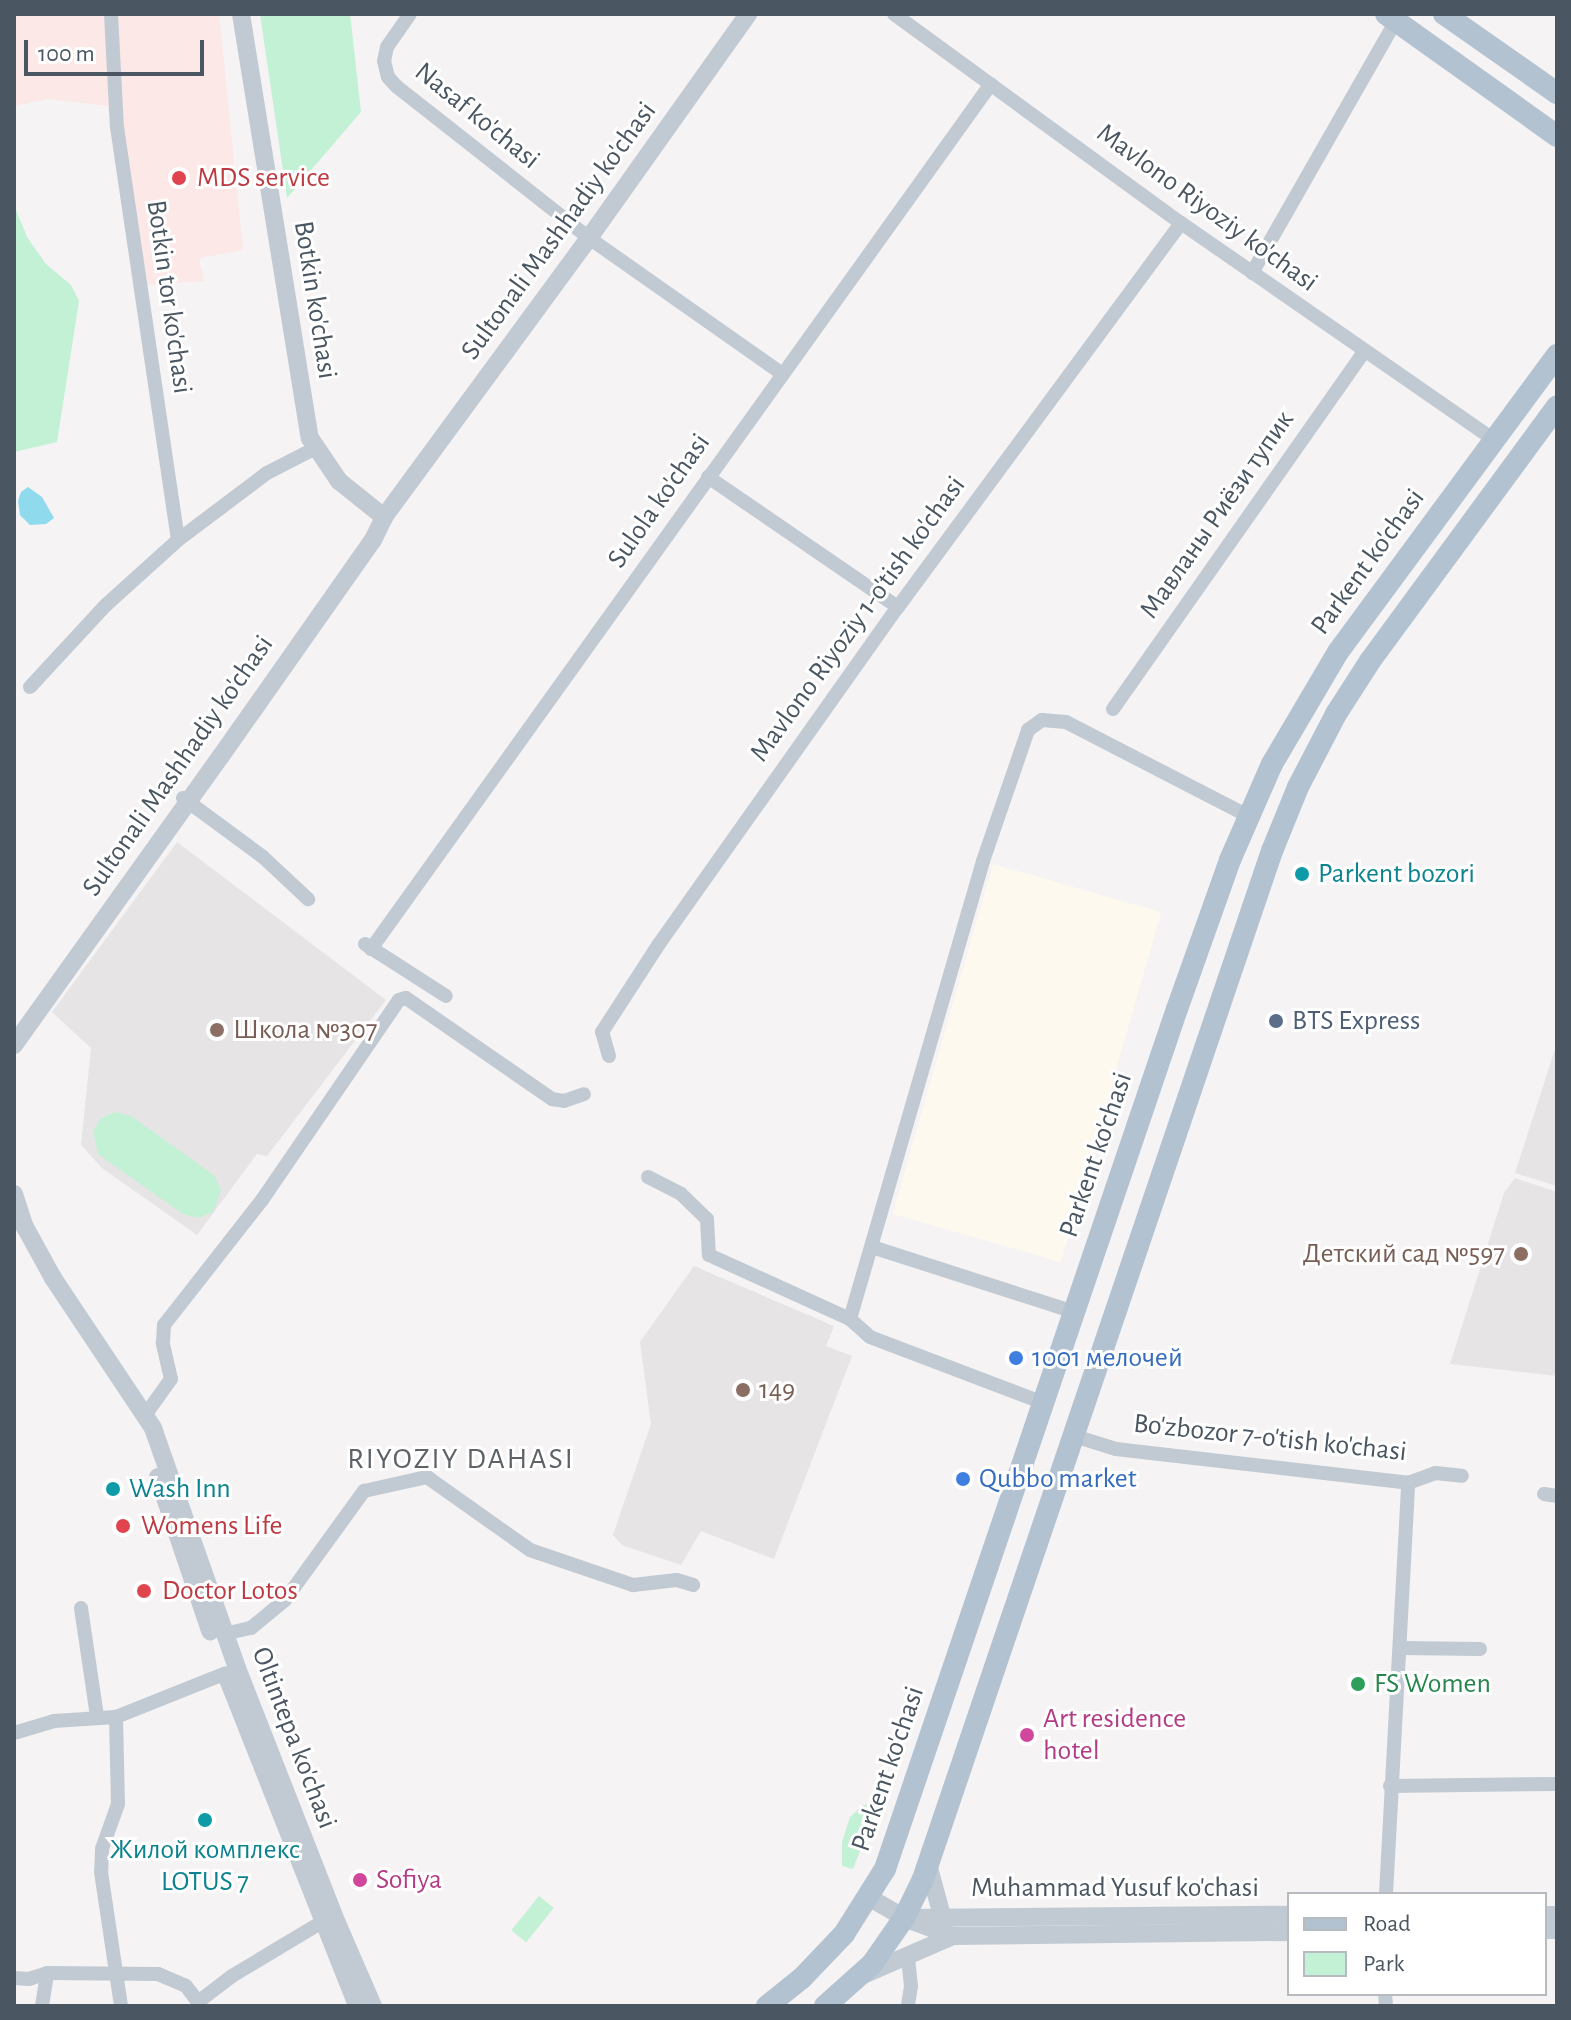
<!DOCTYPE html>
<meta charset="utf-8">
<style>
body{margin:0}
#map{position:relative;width:1571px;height:2020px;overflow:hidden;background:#f5f3f3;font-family:"Alegreya Sans",sans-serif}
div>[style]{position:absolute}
.commercial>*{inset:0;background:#fdf9ef;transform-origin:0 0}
.education>*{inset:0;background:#e6e4e5}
.medical>*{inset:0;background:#fce8e6}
.green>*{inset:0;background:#c3f1d5;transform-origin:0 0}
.water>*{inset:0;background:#90daee}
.minor>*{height:14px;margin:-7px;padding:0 7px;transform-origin:7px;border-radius:7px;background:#c1cad2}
.tertiary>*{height:18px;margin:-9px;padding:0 9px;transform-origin:9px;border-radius:9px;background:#c1cad2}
.primary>*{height:22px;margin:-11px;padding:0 11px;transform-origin:11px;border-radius:11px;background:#b3c2d1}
.dots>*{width:22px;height:22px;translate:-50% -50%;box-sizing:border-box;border:4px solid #fff;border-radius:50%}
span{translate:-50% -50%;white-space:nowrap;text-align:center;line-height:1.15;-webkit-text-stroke:6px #fff;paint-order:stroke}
.street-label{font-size:28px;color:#4a5661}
.health-label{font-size:28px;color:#be3a42}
.left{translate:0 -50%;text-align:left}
.culture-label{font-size:28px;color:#0d838f}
.service-label{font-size:28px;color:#4e5e75}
.education-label{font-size:28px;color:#785e54}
.right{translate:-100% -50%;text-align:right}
.shop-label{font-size:28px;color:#366cbe}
.leisure-label{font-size:28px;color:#27864d}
.hotel-label{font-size:28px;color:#b23c85}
.neighbourhood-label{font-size:30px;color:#5f6368;letter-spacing:2px}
.frame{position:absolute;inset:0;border:16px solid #4a5661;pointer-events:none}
.legend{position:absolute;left:1287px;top:1892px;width:260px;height:104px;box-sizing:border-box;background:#fff;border:2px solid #b7bbc0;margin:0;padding:10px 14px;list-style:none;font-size:24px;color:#4a5661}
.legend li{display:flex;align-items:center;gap:16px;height:40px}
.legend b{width:40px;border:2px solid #b7bbc0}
.scale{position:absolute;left:24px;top:40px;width:180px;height:36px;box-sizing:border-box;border:4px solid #4a5661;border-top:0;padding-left:10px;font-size:24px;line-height:28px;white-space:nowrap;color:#4a5661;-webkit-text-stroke:6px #fff;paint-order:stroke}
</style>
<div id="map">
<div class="commercial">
<i style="left:993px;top:864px;width:175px;height:364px;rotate:16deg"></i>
</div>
<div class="education">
<i style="clip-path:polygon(177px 842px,386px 1000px,267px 1156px,257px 1154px,197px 1235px,102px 1168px,81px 1145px,91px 1048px,52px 1012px)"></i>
<i style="clip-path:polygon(1557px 1043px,1557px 1186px,1515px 1173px)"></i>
<i style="clip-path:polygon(1515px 1178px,1557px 1192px,1557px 1376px,1450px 1364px,1504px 1193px)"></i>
<i style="clip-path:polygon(694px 1266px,834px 1326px,826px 1346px,852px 1356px,774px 1559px,701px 1531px,681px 1565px,622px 1545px,613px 1535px,651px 1424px,640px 1342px)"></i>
</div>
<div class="medical">
<i style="clip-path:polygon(14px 14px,219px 14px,243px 250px,199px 258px,204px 281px,146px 285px,108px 106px,48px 99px,14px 106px)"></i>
</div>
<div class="green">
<i style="clip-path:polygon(260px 14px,350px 14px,361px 112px,287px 198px)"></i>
<i style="clip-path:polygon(14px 205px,27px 237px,46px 264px,71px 285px,79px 301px,57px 442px,14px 452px)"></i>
<i style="clip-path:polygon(115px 1112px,131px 1116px,215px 1176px,221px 1191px,213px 1212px,198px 1218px,183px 1214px,98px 1154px,93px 1131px,101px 1118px)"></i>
<i style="clip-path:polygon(879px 1803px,853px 1869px,842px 1866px,842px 1842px,850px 1817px,863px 1805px)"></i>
<i style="left:539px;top:1896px;width:19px;height:44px;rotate:39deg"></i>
</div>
<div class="water">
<i style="clip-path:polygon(28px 487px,42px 497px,54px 518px,46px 524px,30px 525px,20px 515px,18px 501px,21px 492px)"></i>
</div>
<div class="minor">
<i style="left:111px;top:14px;width:113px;rotate:87deg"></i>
<i style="left:117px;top:127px;width:417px;rotate:81.6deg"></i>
<i style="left:410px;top:14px;width:40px;rotate:124.9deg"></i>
<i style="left:387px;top:47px;width:14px;rotate:102deg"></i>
<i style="left:384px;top:61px;width:16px;rotate:76deg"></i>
<i style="left:388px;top:77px;width:12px;rotate:48deg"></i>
<i style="left:396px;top:86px;width:246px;rotate:38.2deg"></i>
<i style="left:589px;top:238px;width:235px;rotate:35.1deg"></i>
<i style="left:894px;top:14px;width:355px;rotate:36.1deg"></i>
<i style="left:1181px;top:223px;width:381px;rotate:34.7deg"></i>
<i style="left:1252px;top:273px;width:290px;rotate:-60.3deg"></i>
<i style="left:708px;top:477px;width:230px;rotate:34.4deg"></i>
<i style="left:30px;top:687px;width:112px;rotate:-47.2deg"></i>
<i style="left:106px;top:605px;width:97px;rotate:-42.1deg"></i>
<i style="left:178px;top:540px;width:111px;rotate:-37deg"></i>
<i style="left:267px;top:473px;width:53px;rotate:-27.1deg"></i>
<i style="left:1113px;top:709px;width:436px;rotate:-54.9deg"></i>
<i style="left:183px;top:798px;width:99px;rotate:36.4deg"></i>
<i style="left:263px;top:857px;width:62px;rotate:43deg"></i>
<i style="left:365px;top:944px;width:96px;rotate:32.7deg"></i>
<i style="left:371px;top:949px;width:1064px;rotate:-54.37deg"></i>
<i style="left:609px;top:1056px;width:25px;rotate:-106deg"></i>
<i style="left:602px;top:1032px;width:105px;rotate:-57.1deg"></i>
<i style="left:659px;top:944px;width:413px;rotate:-54.7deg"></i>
<i style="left:898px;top:607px;width:477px;rotate:-53.6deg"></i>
<i style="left:648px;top:1177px;width:37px;rotate:27deg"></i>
<i style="left:681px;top:1194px;width:36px;rotate:44deg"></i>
<i style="left:707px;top:1219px;width:36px;rotate:87deg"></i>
<i style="left:709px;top:1255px;width:155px;rotate:24.4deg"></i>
<i style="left:850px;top:1319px;width:27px;rotate:42deg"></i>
<i style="left:870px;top:1337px;width:186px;rotate:20.8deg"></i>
<i style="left:872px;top:1247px;width:212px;rotate:17.8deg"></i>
<i style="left:850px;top:1319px;width:477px;rotate:-73.8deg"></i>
<i style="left:983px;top:861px;width:139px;rotate:-71deg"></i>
<i style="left:1028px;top:730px;width:17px;rotate:-36deg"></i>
<i style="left:1042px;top:720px;width:24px;rotate:5deg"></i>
<i style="left:1066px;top:722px;width:205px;rotate:27.3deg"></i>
<i style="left:146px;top:1414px;width:43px;rotate:-54.5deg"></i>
<i style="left:171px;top:1379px;width:37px;rotate:-103deg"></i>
<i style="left:163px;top:1343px;width:18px;rotate:-87deg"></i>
<i style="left:164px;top:1325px;width:159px;rotate:-51.9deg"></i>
<i style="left:262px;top:1200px;width:242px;rotate:-55.6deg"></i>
<i style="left:399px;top:1000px;width:7px;rotate:-16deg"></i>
<i style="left:406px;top:998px;width:178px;rotate:34.7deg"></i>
<i style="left:552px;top:1099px;width:12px;rotate:9deg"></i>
<i style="left:564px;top:1101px;width:21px;rotate:-19deg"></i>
<i style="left:1074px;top:1436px;width:44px;rotate:17.2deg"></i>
<i style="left:1116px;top:1449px;width:294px;rotate:6.6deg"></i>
<i style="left:1408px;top:1483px;width:29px;rotate:-20deg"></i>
<i style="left:1435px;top:1473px;width:27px;rotate:6deg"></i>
<i style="left:1544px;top:1494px;width:13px;rotate:9deg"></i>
<i style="left:81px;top:1608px;width:109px;rotate:81.6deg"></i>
<i style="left:224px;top:1634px;width:28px;rotate:-13deg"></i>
<i style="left:251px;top:1628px;width:44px;rotate:-39.5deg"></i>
<i style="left:285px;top:1600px;width:135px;rotate:-54.1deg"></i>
<i style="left:364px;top:1491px;width:65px;rotate:-12.5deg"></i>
<i style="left:427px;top:1477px;width:126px;rotate:35.3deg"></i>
<i style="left:530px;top:1550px;width:109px;rotate:18.8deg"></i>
<i style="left:633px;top:1585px;width:44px;rotate:-6.5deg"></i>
<i style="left:677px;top:1580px;width:17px;rotate:17deg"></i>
<i style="left:1401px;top:1648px;width:79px;rotate:0.7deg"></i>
<i style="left:116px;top:1717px;width:87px;rotate:88.7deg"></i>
<i style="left:118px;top:1804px;width:48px;rotate:109.6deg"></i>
<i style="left:102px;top:1849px;width:23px;rotate:92deg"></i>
<i style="left:101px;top:1872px;width:135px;rotate:81.5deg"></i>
<i style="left:14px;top:1733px;width:42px;rotate:-16.7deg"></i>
<i style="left:54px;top:1721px;width:62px;rotate:-3.7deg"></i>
<i style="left:116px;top:1717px;width:118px;rotate:-21.8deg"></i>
<i style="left:1390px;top:1786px;width:167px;rotate:-0.7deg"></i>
<i style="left:1386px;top:1894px;width:412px;rotate:-86.9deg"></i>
<i style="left:908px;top:1958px;width:28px;rotate:84deg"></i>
<i style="left:911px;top:1986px;width:20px;rotate:99deg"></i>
<i style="left:14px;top:1978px;width:15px;rotate:4deg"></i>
<i style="left:29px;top:1979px;width:19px;rotate:-18deg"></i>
<i style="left:47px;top:1973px;width:111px;rotate:0.5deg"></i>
<i style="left:158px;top:1974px;width:30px;rotate:23deg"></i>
<i style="left:186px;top:1986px;width:20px;rotate:53deg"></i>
<i style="left:198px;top:2002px;width:43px;rotate:-37.4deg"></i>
<i style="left:232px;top:1976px;width:105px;rotate:-31deg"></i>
<i style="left:1385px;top:1994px;width:12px;rotate:85deg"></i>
<i style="left:42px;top:2006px;width:33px;rotate:-81deg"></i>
</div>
<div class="tertiary">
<i style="left:241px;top:14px;width:430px;rotate:80.8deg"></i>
<i style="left:310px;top:438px;width:52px;rotate:56deg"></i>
<i style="left:339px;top:481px;width:58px;rotate:38.7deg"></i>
<i style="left:14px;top:1045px;width:355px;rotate:-54.4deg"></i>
<i style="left:221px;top:756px;width:264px;rotate:-54.9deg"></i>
<i style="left:373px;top:540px;width:25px;rotate:-64deg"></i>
<i style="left:384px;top:517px;width:346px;rotate:-53.7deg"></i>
<i style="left:589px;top:238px;width:275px;rotate:-54.6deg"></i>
<i style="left:14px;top:1194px;width:35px;rotate:72deg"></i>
<i style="left:25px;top:1227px;width:58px;rotate:61.2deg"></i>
<i style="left:53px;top:1278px;width:180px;rotate:56.3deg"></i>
<i style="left:153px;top:1428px;width:254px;rotate:70.7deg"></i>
<i style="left:237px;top:1668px;width:266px;rotate:68.6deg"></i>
<i style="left:334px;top:1916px;width:98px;rotate:66.6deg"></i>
<i style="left:158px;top:1477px;width:163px;rotate:71.3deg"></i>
<i style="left:227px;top:1677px;width:354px;rotate:68.4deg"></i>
<i style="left:928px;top:1864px;width:54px;rotate:74.9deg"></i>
<i style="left:870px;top:1898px;width:39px;rotate:30deg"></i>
<i style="left:904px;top:1918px;width:52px;rotate:20.2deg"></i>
<i style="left:953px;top:1936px;width:336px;rotate:-0.7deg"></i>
<i style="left:1545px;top:1915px;width:12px"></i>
<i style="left:910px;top:1918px;width:379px;rotate:-0.5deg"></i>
<i style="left:1545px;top:1930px;width:12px"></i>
<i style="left:863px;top:1975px;width:98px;rotate:-23.4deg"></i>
</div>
<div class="primary">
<i style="left:1386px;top:14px;width:210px;rotate:35.5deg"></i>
<i style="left:1444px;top:14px;width:138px;rotate:35deg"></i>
<i style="left:767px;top:2006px;width:45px;rotate:-38.7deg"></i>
<i style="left:802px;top:1978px;width:61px;rotate:-46.3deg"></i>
<i style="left:844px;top:1934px;width:77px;rotate:-57.8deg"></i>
<i style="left:885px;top:1869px;width:908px;rotate:-71.25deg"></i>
<i style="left:1177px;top:1009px;width:158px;rotate:-70.4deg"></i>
<i style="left:1230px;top:860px;width:105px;rotate:-66.4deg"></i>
<i style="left:1272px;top:764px;width:130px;rotate:-59.5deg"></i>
<i style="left:1338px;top:652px;width:369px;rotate:-53.6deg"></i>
<i style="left:825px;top:2006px;width:63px;rotate:-41.8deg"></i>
<i style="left:872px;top:1964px;width:56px;rotate:-55.2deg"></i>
<i style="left:904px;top:1918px;width:43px;rotate:-64deg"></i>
<i style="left:923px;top:1879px;width:1086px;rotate:-71.25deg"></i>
<i style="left:1272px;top:851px;width:69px;rotate:-67.9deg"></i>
<i style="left:1298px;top:787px;width:82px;rotate:-62.5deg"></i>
<i style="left:1336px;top:714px;width:63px;rotate:-57.3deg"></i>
<i style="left:1370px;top:661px;width:316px;rotate:-53.7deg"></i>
</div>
<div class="dots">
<i style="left:179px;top:178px;background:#e0444e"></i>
<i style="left:1302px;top:874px;background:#0f9aa8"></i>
<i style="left:1276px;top:1021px;background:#5c6f8a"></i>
<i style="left:217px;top:1030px;background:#8d6e63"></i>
<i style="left:1521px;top:1254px;background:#8d6e63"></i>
<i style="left:1016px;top:1358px;background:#3f7fe0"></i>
<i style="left:743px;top:1390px;background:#8d6e63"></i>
<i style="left:963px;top:1479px;background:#3f7fe0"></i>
<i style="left:113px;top:1489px;background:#0f9aa8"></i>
<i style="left:123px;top:1526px;background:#e0444e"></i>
<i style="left:144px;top:1591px;background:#e0444e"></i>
<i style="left:1358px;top:1684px;background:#2e9e5b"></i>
<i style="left:1027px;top:1735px;background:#d1479c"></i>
<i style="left:205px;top:1820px;background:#0f9aa8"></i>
<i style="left:360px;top:1880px;background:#d1479c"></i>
</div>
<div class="street-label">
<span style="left:477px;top:116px;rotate:39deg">Nasaf ko'chasi</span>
<span style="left:1207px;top:208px;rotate:36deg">Mavlono Riyoziy ko'chasi</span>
<span style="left:559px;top:231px;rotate:-54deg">Sultonali Mashhadiy ko'chasi</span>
<span style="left:169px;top:297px;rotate:82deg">Botkin tor ko'chasi</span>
<span style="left:315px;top:300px;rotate:81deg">Botkin ko'chasi</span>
<span style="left:659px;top:501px;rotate:-55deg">Sulola ko'chasi</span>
<span style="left:1217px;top:515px;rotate:-55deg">Мавланы Риёзи тупик</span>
<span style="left:1368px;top:562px;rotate:-54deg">Parkent ko'chasi</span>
<span style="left:858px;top:619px;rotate:-54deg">Mavlono Riyoziy 1-o'tish ko'chasi</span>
<span style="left:178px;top:766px;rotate:-55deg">Sultonali Mashhadiy ko'chasi</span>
<span style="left:1096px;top:1155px;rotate:-71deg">Parkent ko'chasi</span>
<span style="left:1270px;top:1438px;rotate:6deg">Bo'zbozor 7-o'tish ko'chasi</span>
<span style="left:294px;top:1738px;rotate:69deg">Oltintepa ko'chasi</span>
<span style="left:888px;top:1769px;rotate:-71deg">Parkent ko'chasi</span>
<span style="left:1115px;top:1888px">Muhammad Yusuf ko'chasi</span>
</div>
<div class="health-label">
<span class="left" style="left:197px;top:178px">MDS service</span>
<span class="left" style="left:141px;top:1526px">Womens Life</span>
<span class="left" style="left:162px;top:1591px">Doctor Lotos</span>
</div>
<div class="culture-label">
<span class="left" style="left:1318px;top:874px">Parkent bozori</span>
<span class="left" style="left:129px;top:1489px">Wash Inn</span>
<span style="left:205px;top:1866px">Жилой комплекс<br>LOTUS 7</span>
</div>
<div class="service-label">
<span class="left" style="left:1292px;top:1021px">BTS Express</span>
</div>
<div class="education-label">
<span class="left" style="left:233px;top:1030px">Школа №307</span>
<span class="right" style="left:1505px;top:1254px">Детский сад №597</span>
<span class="left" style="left:759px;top:1390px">149</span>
</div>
<div class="shop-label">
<span class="left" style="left:1032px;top:1358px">1001 мелочей</span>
<span class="left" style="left:979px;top:1479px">Qubbo market</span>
</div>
<div class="leisure-label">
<span class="left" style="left:1374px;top:1684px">FS Women</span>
</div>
<div class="hotel-label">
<span class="left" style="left:1043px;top:1735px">Art residence<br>hotel</span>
<span class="left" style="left:376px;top:1880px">Sofiya</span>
</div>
<div class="neighbourhood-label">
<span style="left:461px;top:1459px">RIYOZIY DAHASI</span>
</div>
<div class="frame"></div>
<ul class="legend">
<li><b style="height:10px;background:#b3c2d1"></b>Road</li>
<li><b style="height:22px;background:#c3f1d5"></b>Park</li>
</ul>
<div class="scale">100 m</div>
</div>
